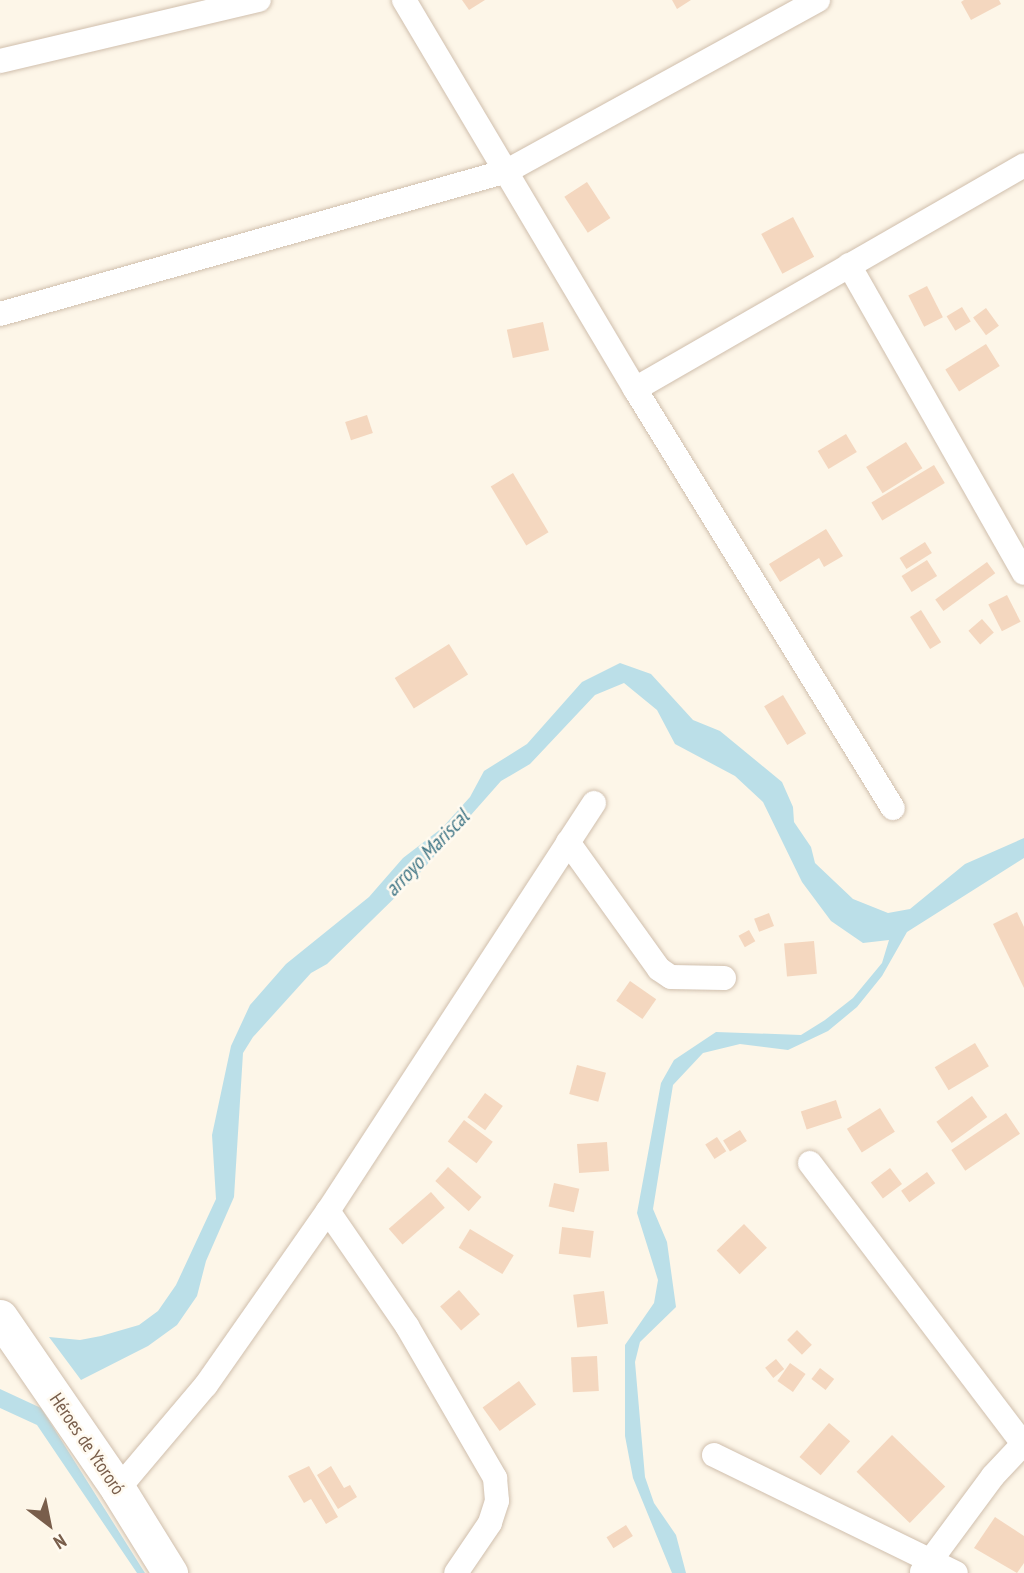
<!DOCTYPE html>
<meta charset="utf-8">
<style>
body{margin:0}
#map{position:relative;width:1024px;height:1573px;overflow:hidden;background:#fdf6e8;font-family:"PT Sans Narrow",sans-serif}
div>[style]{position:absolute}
.water>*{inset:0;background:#bbdfe8}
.building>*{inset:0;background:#f4d7bf;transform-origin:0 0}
.roads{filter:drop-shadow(0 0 2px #d0bfad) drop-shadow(0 0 2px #d0bfad)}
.minor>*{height:24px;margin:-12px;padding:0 12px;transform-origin:12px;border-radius:12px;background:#fff}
.secondary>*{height:35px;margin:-17.5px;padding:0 17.5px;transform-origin:17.5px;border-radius:17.5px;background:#fff}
span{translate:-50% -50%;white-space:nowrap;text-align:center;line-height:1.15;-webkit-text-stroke:5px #fffaf0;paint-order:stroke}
.street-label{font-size:19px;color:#795e4b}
.water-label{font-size:21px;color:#407686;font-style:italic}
.north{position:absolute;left:14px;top:1489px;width:70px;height:70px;-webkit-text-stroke:5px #fffaf0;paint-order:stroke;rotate:148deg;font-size:19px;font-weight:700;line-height:28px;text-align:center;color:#795e4b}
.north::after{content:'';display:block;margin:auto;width:24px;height:32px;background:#795e4b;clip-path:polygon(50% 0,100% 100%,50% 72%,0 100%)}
</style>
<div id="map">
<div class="water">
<i style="clip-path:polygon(620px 663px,651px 674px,693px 720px,720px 731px,782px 782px,793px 807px,794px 822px,811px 847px,815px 863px,853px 899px,888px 913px,910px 909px,965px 864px,1024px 838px,1024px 858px,907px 932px,882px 976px,857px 1007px,828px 1031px,788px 1050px,740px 1044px,703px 1053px,673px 1085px,653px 1209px,667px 1242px,676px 1307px,640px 1342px,635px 1362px,645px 1477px,654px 1503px,676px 1535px,686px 1573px,672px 1573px,633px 1478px,625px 1436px,625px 1345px,654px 1303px,658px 1280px,637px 1213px,661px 1083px,674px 1060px,716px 1032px,801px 1035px,825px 1020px,853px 998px,882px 963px,889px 940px,863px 943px,831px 921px,802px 882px,763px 802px,735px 776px,675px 744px,657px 710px,624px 683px,595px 695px,530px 764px,501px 781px,417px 876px,327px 964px,311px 973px,253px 1037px,243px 1053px,234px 1197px,206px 1261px,197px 1296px,177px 1325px,148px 1346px,81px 1380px,49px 1337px,80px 1340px,101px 1336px,139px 1325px,158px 1311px,176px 1285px,216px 1199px,212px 1135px,231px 1046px,250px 1005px,286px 964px,369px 897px,403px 858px,442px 828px,470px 797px,484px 771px,527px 744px,582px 682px)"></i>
<i style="clip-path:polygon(0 1389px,41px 1408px,145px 1573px,137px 1573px,37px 1425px,0 1408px)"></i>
</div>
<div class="building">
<i style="clip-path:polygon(462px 0,485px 0,469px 10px)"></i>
<i style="clip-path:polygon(672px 0,691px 0,677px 9px)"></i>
<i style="clip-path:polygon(964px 0,999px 0,1001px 4px,971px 20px,961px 2px)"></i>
<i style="left:587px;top:182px;width:43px;height:27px;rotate:57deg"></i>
<i style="left:793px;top:217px;width:45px;height:36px;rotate:62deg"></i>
<i style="left:927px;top:286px;width:35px;height:21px;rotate:63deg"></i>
<i style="left:962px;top:307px;width:17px;height:18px;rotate:59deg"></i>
<i style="left:986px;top:308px;width:22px;height:16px;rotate:54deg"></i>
<i style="left:543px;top:322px;width:29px;height:37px;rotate:78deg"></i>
<i style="left:986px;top:344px;width:26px;height:48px;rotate:58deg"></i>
<i style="left:367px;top:415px;width:19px;height:23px;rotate:72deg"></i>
<i style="left:846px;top:434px;width:21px;height:33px;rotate:59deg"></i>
<i style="left:906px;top:442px;width:31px;height:47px;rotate:58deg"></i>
<i style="left:934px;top:465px;width:21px;height:73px;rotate:59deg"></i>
<i style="left:513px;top:473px;width:69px;height:26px;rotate:59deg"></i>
<i style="clip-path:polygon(826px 529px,843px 556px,824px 567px,819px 558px,780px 582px,769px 564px)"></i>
<i style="left:925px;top:542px;width:13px;height:30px;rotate:58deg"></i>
<i style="left:927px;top:560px;width:19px;height:30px;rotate:58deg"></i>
<i style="left:987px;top:562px;width:14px;height:64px;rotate:54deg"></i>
<i style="left:1007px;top:595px;width:30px;height:21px;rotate:63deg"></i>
<i style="left:921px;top:610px;width:38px;height:13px;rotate:58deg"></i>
<i style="left:982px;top:619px;width:18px;height:18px;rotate:49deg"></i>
<i style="left:449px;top:644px;width:36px;height:64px;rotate:58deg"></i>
<i style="left:783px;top:695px;width:45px;height:22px;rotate:59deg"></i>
<i style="clip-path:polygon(1017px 912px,1024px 927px,1024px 988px,993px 924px)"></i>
<i style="left:769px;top:913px;width:14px;height:16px;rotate:69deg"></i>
<i style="left:749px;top:930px;width:13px;height:12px;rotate:61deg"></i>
<i style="left:814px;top:941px;width:33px;height:30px;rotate:85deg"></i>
<i style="left:630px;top:981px;width:32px;height:24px;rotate:35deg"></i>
<i style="left:975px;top:1043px;width:27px;height:47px;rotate:59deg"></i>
<i style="left:577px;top:1065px;width:30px;height:30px;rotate:15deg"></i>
<i style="left:485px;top:1093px;width:22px;height:30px;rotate:36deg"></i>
<i style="left:972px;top:1096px;width:26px;height:44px;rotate:54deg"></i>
<i style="left:836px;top:1100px;width:19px;height:37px;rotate:72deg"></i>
<i style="left:880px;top:1108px;width:28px;height:39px;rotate:58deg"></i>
<i style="left:1006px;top:1113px;width:25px;height:66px;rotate:56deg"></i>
<i style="left:464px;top:1120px;width:36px;height:27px;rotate:37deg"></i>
<i style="left:740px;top:1130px;width:13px;height:20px;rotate:58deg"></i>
<i style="left:717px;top:1137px;width:17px;height:14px;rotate:57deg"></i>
<i style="left:607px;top:1142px;width:29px;height:30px;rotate:86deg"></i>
<i style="left:448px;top:1167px;width:45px;height:19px;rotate:42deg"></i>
<i style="left:890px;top:1168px;width:20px;height:24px;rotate:53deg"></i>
<i style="left:927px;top:1172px;width:14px;height:32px;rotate:54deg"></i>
<i style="left:554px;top:1183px;width:26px;height:24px;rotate:13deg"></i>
<i style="left:431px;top:1192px;width:21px;height:56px;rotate:49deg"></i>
<i style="left:744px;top:1224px;width:33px;height:38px;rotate:46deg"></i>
<i style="left:562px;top:1227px;width:32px;height:27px;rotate:7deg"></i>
<i style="left:470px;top:1229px;width:51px;height:22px;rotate:31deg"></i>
<i style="left:459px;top:1290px;width:32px;height:25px;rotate:49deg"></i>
<i style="left:604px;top:1291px;width:33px;height:31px;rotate:83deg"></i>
<i style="left:797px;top:1330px;width:21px;height:14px;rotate:45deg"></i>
<i style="left:597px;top:1356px;width:35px;height:26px;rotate:87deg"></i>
<i style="left:776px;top:1359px;width:13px;height:14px;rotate:51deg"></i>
<i style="left:790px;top:1363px;width:19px;height:22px;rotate:35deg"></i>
<i style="left:820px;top:1368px;width:18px;height:14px;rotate:38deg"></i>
<i style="left:519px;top:1381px;width:29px;height:45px;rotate:54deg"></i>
<i style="left:829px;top:1423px;width:28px;height:45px;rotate:41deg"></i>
<i style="left:892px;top:1435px;width:74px;height:51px;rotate:44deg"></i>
<i style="clip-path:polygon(309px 1466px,338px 1517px,326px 1524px,311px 1499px,304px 1503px,288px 1476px)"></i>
<i style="clip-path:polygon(331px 1466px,344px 1488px,350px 1485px,357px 1497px,338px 1509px,317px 1475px)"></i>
<i style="clip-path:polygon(995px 1517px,1024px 1536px,1024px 1563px,1017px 1573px,974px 1548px)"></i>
<i style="left:626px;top:1525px;width:13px;height:23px;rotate:58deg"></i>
</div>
<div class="roads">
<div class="minor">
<i style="left:404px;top:0;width:452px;rotate:59.3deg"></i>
<i style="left:635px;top:389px;width:492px;rotate:58.4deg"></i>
<i style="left:0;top:61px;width:266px;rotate:-13.3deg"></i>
<i style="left:849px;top:265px;width:354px;rotate:60.4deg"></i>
<i style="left:0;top:314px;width:527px;rotate:-15.75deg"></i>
<i style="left:507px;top:171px;width:355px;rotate:-28.8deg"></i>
<i style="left:635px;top:389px;width:449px;rotate:-29.9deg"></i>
<i style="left:568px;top:842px;width:156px;rotate:54.4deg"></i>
<i style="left:659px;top:969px;width:14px;rotate:34deg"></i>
<i style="left:671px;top:977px;width:53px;rotate:1.1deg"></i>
<i style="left:810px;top:1163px;width:353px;rotate:52.8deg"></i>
<i style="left:328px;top:1211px;width:140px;rotate:55.5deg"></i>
<i style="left:407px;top:1326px;width:176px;rotate:59.9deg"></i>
<i style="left:495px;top:1478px;width:23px;rotate:85deg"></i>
<i style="left:497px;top:1501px;width:23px;rotate:108deg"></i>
<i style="left:490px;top:1523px;width:60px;rotate:124.2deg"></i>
<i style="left:714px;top:1455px;width:269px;rotate:26deg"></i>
<i style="left:118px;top:1489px;width:136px;rotate:-49.8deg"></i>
<i style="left:206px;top:1385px;width:213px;rotate:-55deg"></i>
<i style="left:328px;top:1211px;width:487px;rotate:-56.9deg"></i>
<i style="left:922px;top:1572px;width:119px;rotate:-53.5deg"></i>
<i style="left:993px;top:1476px;width:45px;rotate:-46.8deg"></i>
</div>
<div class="secondary">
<i style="left:0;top:1317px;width:209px;rotate:55.5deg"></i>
<i style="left:118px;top:1489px;width:99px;rotate:58.2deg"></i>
</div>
</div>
<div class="street-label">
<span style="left:87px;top:1444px;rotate:56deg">Héroes de Ytororó</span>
</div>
<div class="water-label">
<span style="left:427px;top:853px;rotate:-46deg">arroyo Mariscal</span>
</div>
<div class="north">N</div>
</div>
